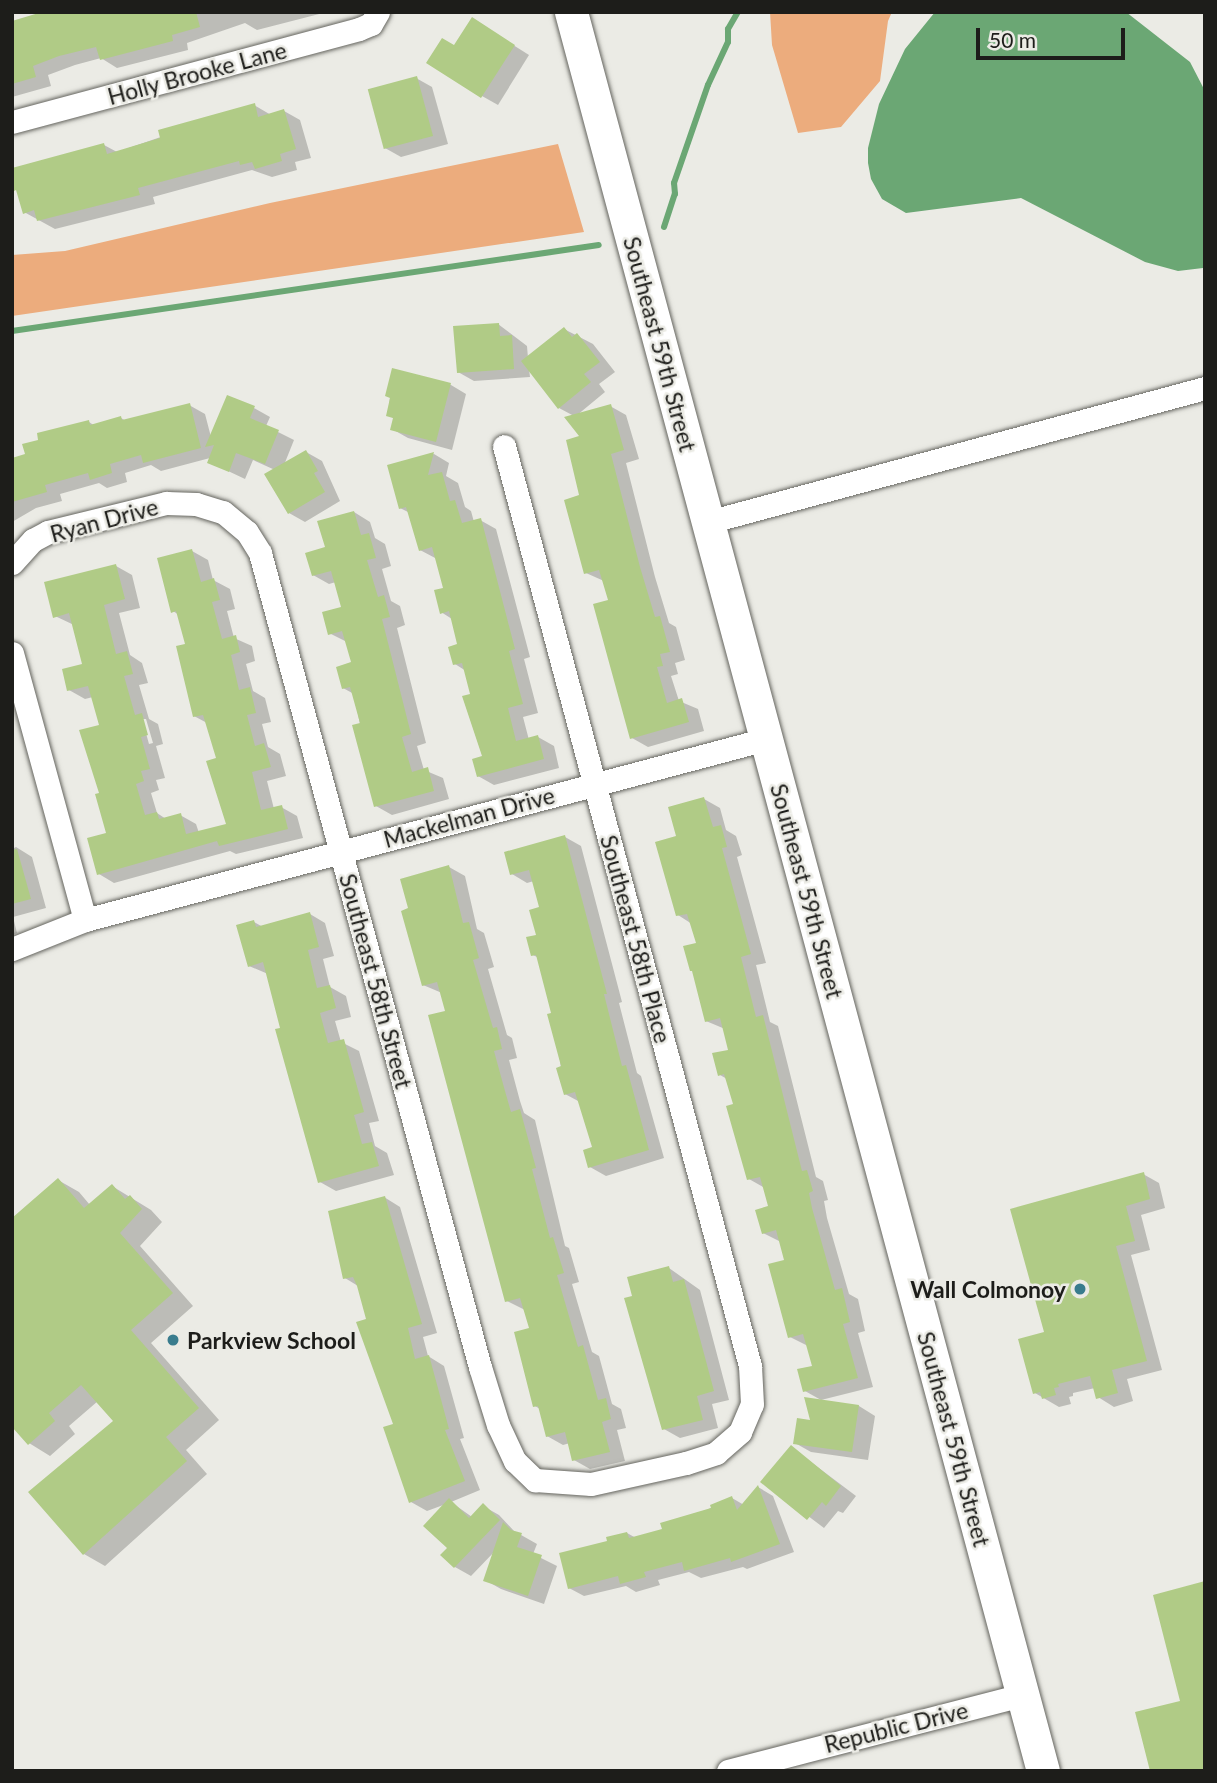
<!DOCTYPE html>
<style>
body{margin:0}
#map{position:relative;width:1217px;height:1783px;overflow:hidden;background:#ebebe5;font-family:Lato,sans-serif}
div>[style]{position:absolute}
.forest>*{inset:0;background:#ecac7d}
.water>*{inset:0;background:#6ba774}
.shadow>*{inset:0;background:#0003}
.stream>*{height:6px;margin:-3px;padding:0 3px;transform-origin:3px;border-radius:3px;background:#6ba774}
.building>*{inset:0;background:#b0cb86;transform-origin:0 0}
.roads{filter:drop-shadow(0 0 2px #65655f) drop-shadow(0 0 2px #65655f)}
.minor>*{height:23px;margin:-11.5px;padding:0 11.5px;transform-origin:11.5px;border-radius:11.5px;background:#fff}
.secondary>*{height:33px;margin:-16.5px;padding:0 16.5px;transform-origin:16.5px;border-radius:16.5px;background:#fff}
.dots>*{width:19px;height:19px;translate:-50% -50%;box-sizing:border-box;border:4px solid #ebebe5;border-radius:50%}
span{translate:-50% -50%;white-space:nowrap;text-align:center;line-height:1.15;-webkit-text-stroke:5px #ebebe5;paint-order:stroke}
.street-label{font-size:23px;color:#1d1d1a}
.poi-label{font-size:23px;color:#1d1d1a;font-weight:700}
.right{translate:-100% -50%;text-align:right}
.left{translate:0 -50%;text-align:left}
.frame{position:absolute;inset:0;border:14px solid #1d1d1a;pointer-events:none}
.scale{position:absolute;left:976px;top:28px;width:149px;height:32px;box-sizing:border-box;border:4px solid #1d1d1a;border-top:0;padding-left:9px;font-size:21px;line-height:24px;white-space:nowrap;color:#1d1d1a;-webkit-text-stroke:5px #ebebe5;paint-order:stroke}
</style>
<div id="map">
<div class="forest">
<i style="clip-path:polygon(770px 12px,892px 12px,888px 21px,880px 81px,841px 127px,798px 133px,772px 45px)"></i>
<i style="clip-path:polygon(558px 144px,584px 232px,12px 316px,12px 255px,65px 251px,270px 203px)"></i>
</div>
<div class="water">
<i style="clip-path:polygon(935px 12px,1126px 12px,1190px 62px,1205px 91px,1203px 268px,1178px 271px,1145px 262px,1021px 198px,906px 213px,882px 199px,871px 179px,868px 163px,868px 148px,879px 104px,905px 49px)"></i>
</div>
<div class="shadow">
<i style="clip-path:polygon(48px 12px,327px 12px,257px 30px,245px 23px,187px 43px,188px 50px,117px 68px,101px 58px,75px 65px,48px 75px,51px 86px,12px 97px,12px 23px)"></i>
<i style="clip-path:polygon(488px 29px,529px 55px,498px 105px,482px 96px,455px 47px)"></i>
<i style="clip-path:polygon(416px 78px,432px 87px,448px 144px,401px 157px,385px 148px)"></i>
<i style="clip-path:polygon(254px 105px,271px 115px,284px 111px,300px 120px,311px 158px,295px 162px,297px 170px,272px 177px,252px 170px,153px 197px,155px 204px,55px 229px,24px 212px,104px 145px,117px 152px)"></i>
<i style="clip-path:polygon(498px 324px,527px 346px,528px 358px,564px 329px,593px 344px,615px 372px,599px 384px,605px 392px,576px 416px,610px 406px,626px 415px,639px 459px,626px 463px,655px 577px,669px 623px,676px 627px,685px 660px,675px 663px,678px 674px,671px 676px,679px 701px,698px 709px,704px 731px,648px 747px,632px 738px,610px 602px,604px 581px,586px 573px,582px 437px,574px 416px,559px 408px,529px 369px,530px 377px,474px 381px,458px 372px)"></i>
<i style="clip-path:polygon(393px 370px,451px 385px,466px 394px,452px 450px,408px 438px,392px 429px,395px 419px,388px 415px)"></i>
<i style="clip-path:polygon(189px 405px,205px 414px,211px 437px,254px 408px,270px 417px,266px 426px,294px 440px,284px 465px,306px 452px,322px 461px,340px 501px,305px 522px,289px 513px,275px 470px,253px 460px,245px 479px,209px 462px,210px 458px,161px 471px,151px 465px,125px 473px,127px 482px,107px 488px,99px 483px,60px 494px,62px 501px,36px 508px,12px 522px,12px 460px,27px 456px,89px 422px,95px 426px,121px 418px,126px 421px)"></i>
<i style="clip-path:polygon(434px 454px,449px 463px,446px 476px,458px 483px,465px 507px,471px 511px,474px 522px,480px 520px,496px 529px,530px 657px,524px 659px,538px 713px,523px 717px,529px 740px,538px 737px,554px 746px,559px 768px,494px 785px,478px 776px,484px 757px,472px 695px,466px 671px,455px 664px,460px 646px,452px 619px,441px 612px,445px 589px,437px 559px,420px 550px,410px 513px,400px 508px,389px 466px)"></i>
<i style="clip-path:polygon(354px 512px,370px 522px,375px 538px,385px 544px,391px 566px,382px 569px,391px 601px,400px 606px,405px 625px,397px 628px,426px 743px,417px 746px,424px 770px,443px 778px,449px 799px,392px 815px,376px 806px,354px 694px,343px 688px,353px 664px,347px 642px,329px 633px,343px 608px,336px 582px,329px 584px,313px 575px,327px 548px)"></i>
<i style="clip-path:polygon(evenodd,192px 551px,208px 560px,213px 580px,230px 589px,235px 609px,227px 611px,234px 638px,252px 646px,255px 661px,246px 664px,253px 691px,265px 698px,271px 722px,262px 724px,268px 747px,280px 754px,286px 776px,267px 781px,274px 809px,281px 807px,297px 816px,303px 838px,236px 854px,230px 851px,114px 883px,99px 874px,108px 834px,101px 794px,101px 726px,93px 697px,85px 699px,69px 690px,85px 665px,74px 625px,55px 616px,116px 566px,132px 575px,140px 608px,119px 613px,130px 655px,142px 663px,148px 683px,139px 685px,149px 719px,158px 724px,163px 744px,156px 746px,165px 778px,156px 780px,159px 790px,151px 793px,157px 813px,166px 819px,180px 815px,196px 824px,199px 833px,228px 825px,218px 760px,207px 723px,194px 716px,187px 645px,179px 615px,173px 611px,192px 551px,142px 719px,146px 719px,153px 743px,149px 744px,142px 719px)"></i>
<i style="clip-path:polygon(704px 799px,720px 808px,726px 830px,736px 836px,742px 855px,737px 857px,766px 963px,756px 965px,770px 1022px,778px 1026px,816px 1177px,823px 1181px,828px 1200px,824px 1201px,827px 1218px,849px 1294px,858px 1299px,865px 1331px,858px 1333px,873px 1387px,821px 1400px,805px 1391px,814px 1367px,808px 1346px,790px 1337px,786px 1261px,781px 1242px,763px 1233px,770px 1207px,765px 1188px,749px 1179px,735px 1105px,727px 1079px,720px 1075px,730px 1051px,725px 1029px,706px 1021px,695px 972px,698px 944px,692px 924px,678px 915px,678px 838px)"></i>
<i style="clip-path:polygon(565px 837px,581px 846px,622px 1002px,619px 1003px,637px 1073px,641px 1076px,664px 1158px,606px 1176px,590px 1167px,595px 1148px,580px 1102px,565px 1094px,553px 1014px,539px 958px,533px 955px,541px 908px,534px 881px,527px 883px,512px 874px)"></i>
<i style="clip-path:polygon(16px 847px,32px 857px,46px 908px,13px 917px,17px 933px,12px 935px,12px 849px)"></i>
<i style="clip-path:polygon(449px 867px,465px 876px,477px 929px,484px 933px,494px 967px,488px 969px,507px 1035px,512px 1038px,517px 1058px,509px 1060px,520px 1101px,524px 1113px,535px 1120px,565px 1246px,569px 1248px,579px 1282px,572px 1284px,592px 1352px,599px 1356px,612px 1404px,621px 1409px,626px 1428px,617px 1430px,625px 1461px,590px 1469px,574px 1460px,570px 1443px,563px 1445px,547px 1436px,540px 1409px,535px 1406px,531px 1329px,525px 1310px,507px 1301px,447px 1012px,442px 993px,423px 985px,410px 910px)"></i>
<i style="clip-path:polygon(310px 914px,325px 923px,334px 956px,323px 959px,330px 987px,346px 996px,351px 1017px,335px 1021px,341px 1042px,359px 1051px,379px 1121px,369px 1123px,375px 1146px,387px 1153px,394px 1175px,336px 1191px,320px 1182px,268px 974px,249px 966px,254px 922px,263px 927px)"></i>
<i style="clip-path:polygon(1143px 1174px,1159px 1183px,1165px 1208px,1141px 1215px,1150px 1250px,1131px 1255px,1162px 1370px,1127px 1379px,1133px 1401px,1114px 1407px,1098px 1397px,1095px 1388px,1073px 1393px,1073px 1396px,1069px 1397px,1071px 1404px,1059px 1407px,1035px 1393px,1047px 1333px)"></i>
<i style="clip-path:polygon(58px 1180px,79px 1192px,90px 1205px,112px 1186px,151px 1210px,162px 1222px,140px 1246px,193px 1306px,151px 1343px,219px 1420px,186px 1450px,207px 1474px,105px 1566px,84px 1554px,116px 1421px,98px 1401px,69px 1426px,75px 1434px,50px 1456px,29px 1443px)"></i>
<i style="clip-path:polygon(384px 1197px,400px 1207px,437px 1333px,423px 1337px,428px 1356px,444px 1366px,464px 1438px,460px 1439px,480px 1490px,451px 1502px,472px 1517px,483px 1506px,499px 1515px,514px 1531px,537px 1544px,533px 1554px,557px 1566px,544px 1604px,501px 1589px,485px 1580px,496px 1550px,471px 1576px,455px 1567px,449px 1548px,446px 1504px,427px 1511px,411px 1502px,395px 1426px,358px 1286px,345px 1278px)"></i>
<i style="clip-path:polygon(669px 1268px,700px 1290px,729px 1400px,712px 1404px,718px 1428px,680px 1438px,664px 1429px,634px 1297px)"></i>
<i style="clip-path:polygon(807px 1399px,859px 1406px,875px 1416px,868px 1460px,811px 1452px,795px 1443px,813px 1422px)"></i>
<i style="clip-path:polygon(791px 1447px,856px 1496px,843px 1513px,838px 1511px,824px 1528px,763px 1482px)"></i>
<i style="clip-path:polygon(758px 1487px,773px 1496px,794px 1552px,747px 1569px,743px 1567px,701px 1578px,689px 1572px,658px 1580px,660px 1585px,636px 1592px,626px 1586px,584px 1596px,569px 1588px,609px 1542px,627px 1533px,636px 1538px,664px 1530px,732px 1498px,744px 1505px)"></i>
</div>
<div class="stream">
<i style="left:664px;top:227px;width:35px;rotate:-72deg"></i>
<i style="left:675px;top:194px;width:11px;rotate:-95deg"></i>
<i style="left:674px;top:183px;width:104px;rotate:-70.9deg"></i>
<i style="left:708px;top:85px;width:47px;rotate:-65.1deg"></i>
<i style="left:728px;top:42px;width:13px;rotate:-90deg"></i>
<i style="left:728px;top:29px;width:20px;rotate:-60deg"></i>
<i style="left:12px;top:331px;width:593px;rotate:-8.33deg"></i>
</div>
<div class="building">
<i style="clip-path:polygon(42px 12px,196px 12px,200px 27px,172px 35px,173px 41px,100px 60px,96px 47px,59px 56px,33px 66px,36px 77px,12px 84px,12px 21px)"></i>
<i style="clip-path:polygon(472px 17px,515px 45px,481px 98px,426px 63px,442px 38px,454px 45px)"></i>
<i style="left:417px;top:76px;width:62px;height:51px;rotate:75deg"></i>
<i style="clip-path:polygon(255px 103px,258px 117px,284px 109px,296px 149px,280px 154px,282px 161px,255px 169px,252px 162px,240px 165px,239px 161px,138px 188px,140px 195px,37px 221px,34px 210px,23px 214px,16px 190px,12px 192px,12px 168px,104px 143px,107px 154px,160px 138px,158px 130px)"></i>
<i style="clip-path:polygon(499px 323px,500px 336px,512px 335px,514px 369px,457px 373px,453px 326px)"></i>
<i style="clip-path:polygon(564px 327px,572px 337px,577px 333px,600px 362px,584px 374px,591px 382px,558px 409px,521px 361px)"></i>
<i style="clip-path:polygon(392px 368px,451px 383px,436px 442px,390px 430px,393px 418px,386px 416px,390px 398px,385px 396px)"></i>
<i style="clip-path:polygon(227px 395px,255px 406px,250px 418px,279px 430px,265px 464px,236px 453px,229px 472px,207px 463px,214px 445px,205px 447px)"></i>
<i style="clip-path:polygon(190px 403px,201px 448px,143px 463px,141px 455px,110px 464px,112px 473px,90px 480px,88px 473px,45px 485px,47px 492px,12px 502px,12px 458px,25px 454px,22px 444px,38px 440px,37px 433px,89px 420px,90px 425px,121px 416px,122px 420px)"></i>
<i style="clip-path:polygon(611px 404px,624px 450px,611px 454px,640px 567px,655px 617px,660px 616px,670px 652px,660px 654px,663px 666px,657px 667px,667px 703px,682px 698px,689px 722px,630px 739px,593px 604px,608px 600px,599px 570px,584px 574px,564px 500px,579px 495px,566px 440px,579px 436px,564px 417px)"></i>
<i style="clip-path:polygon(306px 450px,318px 471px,314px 473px,325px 492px,288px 514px,264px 474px)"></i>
<i style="clip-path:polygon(434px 452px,428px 475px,442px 472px,450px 501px,455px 500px,462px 523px,481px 518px,515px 649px,509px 651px,523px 704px,508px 708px,516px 741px,538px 735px,544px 759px,477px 777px,472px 759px,482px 756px,462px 696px,470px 694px,462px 663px,453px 665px,448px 647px,457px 644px,449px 611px,440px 614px,434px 590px,443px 588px,432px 547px,419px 551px,406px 507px,399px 509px,387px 465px)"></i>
<i style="clip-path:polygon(354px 511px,361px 535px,369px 533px,376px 558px,367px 560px,378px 597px,384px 595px,390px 617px,382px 619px,411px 734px,402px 737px,412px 772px,428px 767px,434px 791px,374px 807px,352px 725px,360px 723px,350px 687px,342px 689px,336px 667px,351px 662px,342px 631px,328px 635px,322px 612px,341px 607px,331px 571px,312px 576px,305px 553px,325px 547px,317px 521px)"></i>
<i style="clip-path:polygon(192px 549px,201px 582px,214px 578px,220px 600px,212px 602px,222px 639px,236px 635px,240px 652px,231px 655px,239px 690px,250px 687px,256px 713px,247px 715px,255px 746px,264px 743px,271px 767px,252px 772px,261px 810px,282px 805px,288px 829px,219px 846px,217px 841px,97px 875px,87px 838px,106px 833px,95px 794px,99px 793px,79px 730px,99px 725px,88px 686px,67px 691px,62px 669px,82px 664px,69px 613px,53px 618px,44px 582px,116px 564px,125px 599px,104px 605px,116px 654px,127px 651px,133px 674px,124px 676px,135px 715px,142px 713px,148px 735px,141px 737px,150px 769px,141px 771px,144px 781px,136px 784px,145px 815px,157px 812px,159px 819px,181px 813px,186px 834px,226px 824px,206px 761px,216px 758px,203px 715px,193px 717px,176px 646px,185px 644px,176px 611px,171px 613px,157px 558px)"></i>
<i style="clip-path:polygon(704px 797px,713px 827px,721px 825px,727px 847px,722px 848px,751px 954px,741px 957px,756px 1017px,763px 1015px,802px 1171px,807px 1170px,813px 1191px,809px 1193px,812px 1208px,835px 1290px,842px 1288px,850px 1322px,843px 1324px,858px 1378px,803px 1392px,797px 1369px,812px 1366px,803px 1334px,788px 1338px,768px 1264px,784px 1260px,776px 1230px,762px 1234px,755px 1210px,768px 1206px,760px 1177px,747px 1180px,726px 1106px,733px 1104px,724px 1074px,718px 1076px,712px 1053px,728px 1050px,720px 1018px,705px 1022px,692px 971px,690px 971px,683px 946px,696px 943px,687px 914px,676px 916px,655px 842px,676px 836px,668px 807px)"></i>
<i style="clip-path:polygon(565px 835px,607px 994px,604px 994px,622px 1066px,626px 1065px,649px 1150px,588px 1168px,583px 1150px,592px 1147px,575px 1092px,564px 1095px,556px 1068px,561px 1066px,547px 1014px,551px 1013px,536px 955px,531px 956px,526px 937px,536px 935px,529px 910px,539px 907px,529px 870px,510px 875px,504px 852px)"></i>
<i style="clip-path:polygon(17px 849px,31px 899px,12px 904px,12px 850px)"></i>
<i style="clip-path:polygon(449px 865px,463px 923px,469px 922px,479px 958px,473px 960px,493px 1028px,497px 1027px,502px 1049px,494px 1051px,505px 1091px,511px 1112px,520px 1109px,536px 1168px,532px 1169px,550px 1238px,553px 1237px,564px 1273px,557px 1275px,578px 1347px,583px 1345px,598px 1400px,606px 1398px,611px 1419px,602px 1422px,610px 1452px,572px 1461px,565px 1432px,546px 1437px,538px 1406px,533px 1407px,514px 1332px,529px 1328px,520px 1298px,505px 1302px,428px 1015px,445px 1011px,437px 982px,422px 986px,401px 911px,408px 908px,400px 879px)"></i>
<i style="clip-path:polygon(310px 912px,319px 947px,308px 950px,317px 988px,330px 985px,336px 1008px,320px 1013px,328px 1043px,344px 1039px,364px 1112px,354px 1115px,362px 1144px,372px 1142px,379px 1166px,318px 1183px,275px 1029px,280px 1028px,263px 962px,248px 967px,236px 925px,254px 920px,256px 927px)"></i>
<i style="clip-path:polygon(1144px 1172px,1150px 1199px,1126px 1206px,1135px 1241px,1116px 1246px,1147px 1361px,1112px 1370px,1118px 1393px,1096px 1399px,1090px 1376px,1058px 1384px,1059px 1387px,1054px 1388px,1056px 1395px,1042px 1399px,1040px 1392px,1033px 1394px,1018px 1339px,1044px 1332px,1010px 1209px)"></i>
<i style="clip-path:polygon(58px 1178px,84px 1208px,112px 1184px,125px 1199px,130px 1195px,142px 1209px,120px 1233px,173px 1293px,131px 1330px,199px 1408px,166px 1437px,187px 1461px,83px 1555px,28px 1492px,113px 1421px,81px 1385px,49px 1413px,55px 1421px,28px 1445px,12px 1427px,12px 1218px)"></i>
<i style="clip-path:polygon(385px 1196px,422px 1324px,408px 1328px,415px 1359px,429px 1355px,449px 1429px,445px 1430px,465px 1481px,409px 1503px,383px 1427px,393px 1424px,356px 1322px,366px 1319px,357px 1286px,353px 1277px,343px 1279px,328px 1211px)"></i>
<i style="clip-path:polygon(669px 1266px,673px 1282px,684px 1279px,714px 1391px,697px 1396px,703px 1420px,662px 1430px,624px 1298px,632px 1296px,627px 1277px)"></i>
<i style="clip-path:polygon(804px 1397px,859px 1405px,852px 1452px,793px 1444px,797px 1418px,810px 1420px)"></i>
<i style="clip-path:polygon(791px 1445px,841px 1486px,826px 1506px,822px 1502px,807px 1520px,760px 1482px)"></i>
<i style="clip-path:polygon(758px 1485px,780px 1544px,731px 1562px,730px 1558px,684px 1571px,682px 1562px,644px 1572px,646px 1577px,620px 1584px,618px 1576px,568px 1589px,559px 1553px,607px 1541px,606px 1537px,627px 1532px,629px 1538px,662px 1529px,660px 1523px,711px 1508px,710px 1505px,732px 1496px,737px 1510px)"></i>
<i style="clip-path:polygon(449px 1498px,469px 1518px,483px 1503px,500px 1520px,454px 1568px,440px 1555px,447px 1548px,423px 1526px)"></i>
<i style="clip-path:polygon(503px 1522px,511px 1530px,522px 1533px,517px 1547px,542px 1555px,528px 1596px,483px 1581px)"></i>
<i style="clip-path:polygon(1205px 1581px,1205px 1771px,1150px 1771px,1135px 1712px,1180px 1701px,1153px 1595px)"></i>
</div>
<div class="roads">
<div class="minor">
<i style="left:12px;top:122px;width:359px;rotate:-15deg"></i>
<i style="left:359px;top:29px;width:13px;rotate:-23deg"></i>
<i style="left:371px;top:24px;width:14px;rotate:-60deg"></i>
<i style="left:708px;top:522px;width:515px;rotate:-15.09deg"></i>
<i style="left:12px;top:563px;width:31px;rotate:-48deg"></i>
<i style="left:33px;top:540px;width:17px;rotate:-28deg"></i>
<i style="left:48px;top:532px;width:122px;rotate:-13.8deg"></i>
<i style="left:166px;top:503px;width:30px;rotate:2deg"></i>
<i style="left:196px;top:504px;width:28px;rotate:17deg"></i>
<i style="left:223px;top:512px;width:31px;rotate:40deg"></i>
<i style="left:247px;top:532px;width:25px;rotate:58deg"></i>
<i style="left:260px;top:553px;width:843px;rotate:74.88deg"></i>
<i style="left:480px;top:1367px;width:61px;rotate:72.8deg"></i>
<i style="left:498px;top:1425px;width:40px;rotate:65deg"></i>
<i style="left:515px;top:1461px;width:28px;rotate:44deg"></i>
<i style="left:535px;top:1480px;width:56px;rotate:4.1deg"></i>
<i style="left:591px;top:1484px;width:97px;rotate:-12.5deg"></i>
<i style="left:686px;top:1463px;width:32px;rotate:-18deg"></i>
<i style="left:716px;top:1453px;width:32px;rotate:-41deg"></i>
<i style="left:740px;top:1432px;width:30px;rotate:-67deg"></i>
<i style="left:752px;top:1404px;width:38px;rotate:-93deg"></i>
<i style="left:750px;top:1366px;width:952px;rotate:-104.97deg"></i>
<i style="left:12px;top:653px;width:277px;rotate:74.7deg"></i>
<i style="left:12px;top:949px;width:79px;rotate:-21.7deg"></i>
<i style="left:85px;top:920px;width:705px;rotate:-14.88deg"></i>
<i style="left:728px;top:1771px;width:304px;rotate:-14.5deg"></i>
</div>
<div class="secondary">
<i style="left:571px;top:12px;width:1821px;rotate:74.98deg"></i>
</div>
</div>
<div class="dots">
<i style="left:1080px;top:1289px;background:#397c8d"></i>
<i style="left:173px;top:1340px;background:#397c8d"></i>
</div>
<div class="street-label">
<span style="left:197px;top:73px;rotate:-15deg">Holly Brooke Lane</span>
<span style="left:660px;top:344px;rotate:75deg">Southeast 59th Street</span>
<span style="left:104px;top:520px;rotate:-15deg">Ryan Drive</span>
<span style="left:469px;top:817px;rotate:-15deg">Mackelman Drive</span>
<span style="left:807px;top:891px;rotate:75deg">Southeast 59th Street</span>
<span style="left:636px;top:939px;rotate:75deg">Southeast 58th Place</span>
<span style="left:376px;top:981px;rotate:75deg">Southeast 58th Street</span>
<span style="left:954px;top:1439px;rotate:75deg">Southeast 59th Street</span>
<span style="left:896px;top:1727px;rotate:-14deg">Republic Drive</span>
</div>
<div class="poi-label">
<span class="right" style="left:1066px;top:1289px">Wall Colmonoy</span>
<span class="left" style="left:187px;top:1340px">Parkview School</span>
</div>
<div class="frame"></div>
<div class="scale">50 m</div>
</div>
